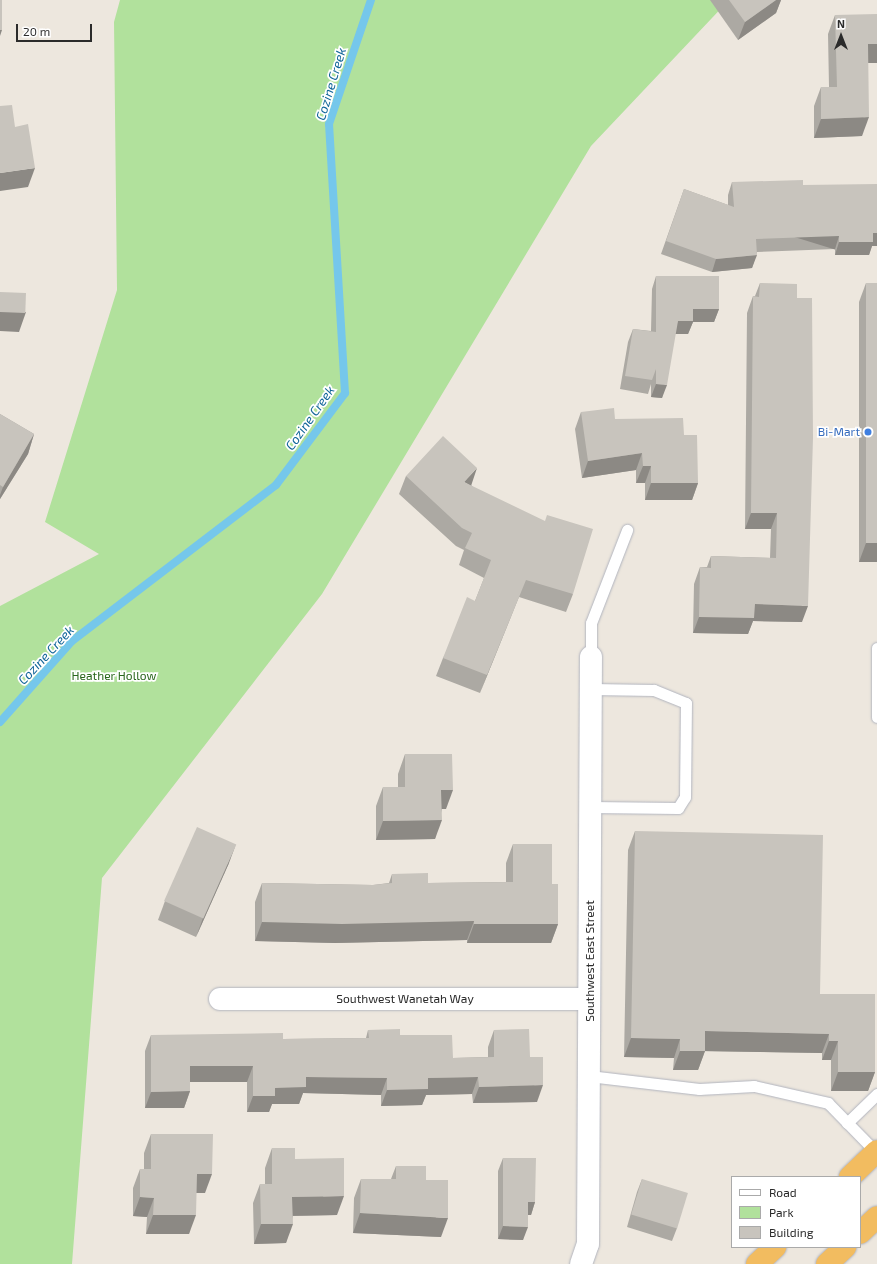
<!DOCTYPE html>
<style>
body{margin:0}
#map{position:relative;width:877px;height:1264px;overflow:hidden;background:#ede7de;font-family:"Exo 2",sans-serif}
div>[style]{position:absolute}
.green>*{inset:0;background:#b1e19c}
.stream>*{height:8px;margin:-4px;padding:0 4px;transform-origin:4px;border-radius:4px;background:#75c7eb}
.roads{filter:drop-shadow(0 0 1px #b1b4be) drop-shadow(0 0 1px #b1b4be)}
.service>*{height:11px;margin:-5.5px;padding:0 5.5px;transform-origin:5.5px;border-radius:5.5px;background:#fff}
.minor>*{height:22px;margin:-11px;padding:0 11px;transform-origin:11px;border-radius:11px;background:#fff}
.trunk>*{height:22px;margin:-11px;padding:0 11px;transform-origin:11px;border-radius:11px;background:#f2bc60}
.wall>*{inset:0;background:#aca9a3}
.shaded-wall>*{inset:0;background:#8c8984;transform-origin:0 0}
.building>*{inset:0;background:#c8c4bd;transform-origin:0 0}
.dots>*{width:11px;height:11px;translate:-50% -50%;box-sizing:border-box;border:2px solid #fff;border-radius:50%}
span{translate:-50% -50%;white-space:nowrap;text-align:center;line-height:1.15;-webkit-text-stroke:3.5px #fff;paint-order:stroke}
.shop-label{font-size:12px;color:#366cbe}
.right{translate:-100% -50%;text-align:right}
.park-label{font-size:12px;color:#2a671d}
.street-label{font-size:12px;color:#2b2b2b}
.water-label{font-size:13px;color:#126699;font-style:italic}
.legend{position:absolute;left:731px;top:1176px;width:130px;height:72px;box-sizing:border-box;background:#fff;border:1px solid #aaa;margin:0;padding:5px 7px;list-style:none;font-size:12px;color:#2b2b2b}
.legend li{display:flex;align-items:center;gap:8px;height:20px}
.legend b{width:20px;border:1px solid #aaa}
.north{position:absolute;left:821px;top:16px;width:40px;height:40px;-webkit-text-stroke:3px #fff;paint-order:stroke;rotate:0deg;font-size:11px;font-weight:700;line-height:16px;text-align:center;color:#2b2b2b}
.north::after{content:'';display:block;margin:auto;width:14px;height:18px;background:#2b2b2b;clip-path:polygon(50% 0,100% 100%,50% 72%,0 100%)}
.scale{position:absolute;left:16px;top:24px;width:76px;height:18px;box-sizing:border-box;border:2px solid #2b2b2b;border-top:0;padding-left:5px;font-size:12px;line-height:14px;white-space:nowrap;color:#2b2b2b;-webkit-text-stroke:3px #fff;paint-order:stroke}
</style>
<div id="map">
<div class="green">
<i style="clip-path:polygon(120px 0,729px 0,591px 146px,322px 594px,102px 878px,72px 1264px,0 1264px,0 606px,99px 554px,45px 522px,117px 290px,114px 22px)"></i>
</div>
<div class="stream">
<i style="left:0;top:722px;width:108px;rotate:-48.4deg"></i>
<i style="left:72px;top:641px;width:257px;rotate:-37.4deg"></i>
<i style="left:276px;top:485px;width:115px;rotate:-53.1deg"></i>
<i style="left:345px;top:393px;width:269px;rotate:-93.4deg"></i>
<i style="left:329px;top:124px;width:131px;rotate:-71.3deg"></i>
</div>
<div class="roads">
<div class="service">
<i style="left:877px;top:648px;width:69px;rotate:90deg"></i>
<i style="left:591px;top:657px;width:34px;rotate:-90deg"></i>
<i style="left:591px;top:623px;width:100px;rotate:-68.8deg"></i>
<i style="left:590px;top:807px;width:88px;rotate:0.7deg"></i>
<i style="left:678px;top:808px;width:13px;rotate:-58deg"></i>
<i style="left:685px;top:797px;width:94px;rotate:-89.4deg"></i>
<i style="left:686px;top:703px;width:35px;rotate:-158deg"></i>
<i style="left:654px;top:690px;width:63px;rotate:-179.1deg"></i>
<i style="left:589px;top:1076px;width:111px;rotate:6.7deg"></i>
<i style="left:699px;top:1089px;width:55px;rotate:-3.1deg"></i>
<i style="left:754px;top:1086px;width:76px;rotate:12.9deg"></i>
<i style="left:828px;top:1103px;width:69px;rotate:45.6deg"></i>
<i style="left:847px;top:1123px;width:42px;rotate:-44deg"></i>
</div>
<div class="minor">
<i style="left:220px;top:999px;width:369px"></i>
<i style="left:581px;top:1264px;width:21px;rotate:-71deg"></i>
<i style="left:588px;top:1244px;width:587px;rotate:-89.71deg"></i>
</div>
<div class="trunk">
<i style="left:850px;top:1177px;width:37px;rotate:-44deg"></i>
<i style="left:860px;top:1233px;width:23px;rotate:-43deg"></i>
<i style="left:757px;top:1264px;width:25px;rotate:-43deg"></i>
<i style="left:827px;top:1264px;width:25px;rotate:-43deg"></i>
</div>
</div>
<div class="wall">
<i style="clip-path:polygon(710px 0,781px 0,776px 13px,738px 40px)"></i>
<i style="clip-path:polygon(835px 15px,877px 63px,868px 63px,862px 136px,814px 138px,814px 106px,821px 87px,829px 87px,828px 34px)"></i>
<i style="clip-path:polygon(732px 182px,803px 185px,877px 246px,872px 246px,869px 255px,835px 255px,835px 249px,757px 252px,752px 268px,712px 272px,661px 254px,684px 189px,728px 205px,728px 195px)"></i>
<i style="clip-path:polygon(656px 276px,719px 309px,714px 322px,693px 322px,688px 334px,675px 334px,662px 398px,651px 397px,651px 384px,648px 394px,620px 389px,628px 342px,633px 329px,651px 331px,652px 289px)"></i>
<i style="clip-path:polygon(760px 283px,797px 298px,802px 622px,753px 621px,748px 634px,693px 633px,694px 584px,700px 567px,707px 567px,711px 556px,770px 558px,771px 529px,745px 529px,747px 313px,753px 296px,755px 296px)"></i>
<i style="clip-path:polygon(866px 283px,877px 562px,859px 562px,859px 302px)"></i>
<i style="clip-path:polygon(581px 412px,615px 419px,684px 435px,698px 483px,692px 500px,645px 500px,645px 483px,636px 483px,636px 470px,582px 478px,575px 429px)"></i>
<i style="clip-path:polygon(0 414px,34px 434px,28px 454px,0 499px)"></i>
<i style="clip-path:polygon(406px 476px,471px 485px,573px 594px,566px 612px,519px 597px,480px 693px,436px 676px,443px 658px,475px 601px,484px 578px,459px 565px,464px 550px,456px 546px,399px 494px)"></i>
<i style="clip-path:polygon(405px 754px,446px 809px,442px 809px,435px 839px,376px 840px,376px 806px,383px 787px,398px 787px,398px 774px)"></i>
<i style="clip-path:polygon(635px 831px,820px 994px,875px 1072px,868px 1091px,831px 1091px,831px 1060px,822px 1060px,822px 1053px,705px 1051px,698px 1070px,673px 1070px,674px 1058px,624px 1057px,628px 850px)"></i>
<i style="clip-path:polygon(513px 844px,552px 884px,558px 924px,551px 943px,467px 943px,467px 940px,335px 943px,255px 941px,255px 902px,262px 883px,373px 885px,389px 883px,392px 874px,428px 883px,506px 882px,506px 863px)"></i>
<i style="clip-path:polygon(229px 863px,196px 937px,158px 920px,165px 901px)"></i>
<i style="clip-path:polygon(368px 1030px,400px 1035px,453px 1058px,488px 1057px,488px 1047px,494px 1030px,530px 1057px,537px 1102px,473px 1103px,472px 1094px,426px 1095px,422px 1105px,381px 1106px,381px 1095px,303px 1093px,299px 1104px,272px 1104px,269px 1112px,247px 1112px,247px 1082px,190px 1082px,190px 1091px,184px 1108px,145px 1108px,145px 1051px,151px 1035px,283px 1039px,366px 1038px)"></i>
<i style="clip-path:polygon(151px 1134px,205px 1193px,196px 1193px,189px 1234px,146px 1234px,147px 1217px,133px 1216px,133px 1188px,140px 1169px,144px 1169px,144px 1153px)"></i>
<i style="clip-path:polygon(272px 1148px,295px 1159px,337px 1215px,293px 1216px,286px 1243px,254px 1244px,253px 1203px,260px 1184px,265px 1184px,265px 1168px)"></i>
<i style="clip-path:polygon(503px 1158px,535px 1202px,531px 1215px,528px 1215px,523px 1240px,498px 1239px,498px 1171px)"></i>
<i style="clip-path:polygon(396px 1166px,426px 1180px,441px 1237px,353px 1233px,354px 1198px,361px 1179px,391px 1179px)"></i>
<i style="clip-path:polygon(642px 1179px,677px 1228px,672px 1241px,627px 1227px,637px 1192px)"></i>
</div>
<div class="shaded-wall">
<i style="clip-path:polygon(776px 0,781px 0,776px 13px,738px 40px,745px 22px)"></i>
<i style="clip-path:polygon(0 30px,2px 30px,0 36px)"></i>
<i style="clip-path:polygon(868px 44px,877px 44px,877px 63px,861px 63px)"></i>
<i style="clip-path:polygon(869px 117px,862px 136px,814px 138px,821px 119px)"></i>
<i style="clip-path:polygon(35px 168px,28px 187px,0 191px,0 173px)"></i>
<i style="clip-path:polygon(873px 233px,877px 233px,877px 246px,872px 246px,869px 255px,835px 255px,839px 242px)"></i>
<i style="left:839px;top:236px;width:14px;height:83px;rotate:107deg"></i>
<i style="clip-path:polygon(757px 255px,752px 268px,712px 272px,716px 259px)"></i>
<i style="clip-path:polygon(693px 309px,719px 309px,714px 322px,693px 322px,688px 334px,673px 334px,678px 321px)"></i>
<i style="clip-path:polygon(0 312px,26px 312px,19px 332px,0 331px)"></i>
<i style="clip-path:polygon(656px 384px,667px 385px,662px 398px,651px 397px)"></i>
<i style="clip-path:polygon(34px 434px,28px 454px,0 499px,0 495px,3px 487px)"></i>
<i style="clip-path:polygon(642px 453px,636px 470px,582px 478px,588px 461px)"></i>
<i style="clip-path:polygon(643px 466px,651px 466px,645px 483px,636px 483px)"></i>
<i style="clip-path:polygon(477px 468px,471px 486px,464px 482px)"></i>
<i style="clip-path:polygon(651px 483px,698px 483px,692px 500px,645px 500px)"></i>
<i style="clip-path:polygon(751px 513px,777px 513px,771px 529px,745px 529px)"></i>
<i style="clip-path:polygon(866px 543px,877px 543px,877px 562px,859px 562px)"></i>
<i style="clip-path:polygon(526px 580px,519px 597px,480px 693px,487px 675px)"></i>
<i style="clip-path:polygon(755px 604px,808px 606px,802px 622px,753px 621px,748px 634px,693px 633px,699px 617px)"></i>
<i style="clip-path:polygon(441px 790px,453px 790px,446px 809px,434px 809px)"></i>
<i style="clip-path:polygon(442px 820px,435px 839px,376px 840px,383px 821px)"></i>
<i style="clip-path:polygon(236px 844px,229px 863px,196px 937px,203px 918px)"></i>
<i style="clip-path:polygon(474px 921px,467px 940px,335px 943px,255px 941px,262px 922px)"></i>
<i style="clip-path:polygon(474px 924px,558px 924px,551px 943px,467px 943px)"></i>
<i style="clip-path:polygon(705px 1031px,829px 1034px,822px 1053px,698px 1051px)"></i>
<i style="clip-path:polygon(631px 1038px,680px 1039px,674px 1058px,624px 1057px)"></i>
<i style="clip-path:polygon(829px 1041px,838px 1041px,831px 1060px,822px 1060px)"></i>
<i style="clip-path:polygon(680px 1051px,705px 1051px,698px 1070px,673px 1070px)"></i>
<i style="clip-path:polygon(190px 1066px,253px 1066px,247px 1082px,184px 1082px)"></i>
<i style="clip-path:polygon(838px 1072px,875px 1072px,868px 1091px,831px 1091px)"></i>
<i style="clip-path:polygon(306px 1077px,387px 1078px,381px 1095px,303px 1093px,299px 1104px,272px 1104px,269px 1112px,247px 1112px,253px 1096px)"></i>
<i style="clip-path:polygon(478px 1077px,472px 1094px,426px 1095px,422px 1105px,381px 1106px,387px 1090px,428px 1078px)"></i>
<i style="clip-path:polygon(543px 1085px,537px 1102px,473px 1103px,479px 1087px)"></i>
<i style="clip-path:polygon(190px 1091px,184px 1108px,145px 1108px,151px 1092px)"></i>
<i style="clip-path:polygon(197px 1174px,212px 1174px,205px 1193px,190px 1193px)"></i>
<i style="clip-path:polygon(344px 1196px,337px 1215px,285px 1216px,292px 1197px)"></i>
<i style="clip-path:polygon(140px 1197px,154px 1198px,147px 1217px,133px 1216px)"></i>
<i style="clip-path:polygon(528px 1202px,535px 1202px,531px 1215px,524px 1215px)"></i>
<i style="clip-path:polygon(360px 1213px,448px 1218px,441px 1237px,353px 1233px)"></i>
<i style="clip-path:polygon(153px 1215px,196px 1215px,189px 1234px,146px 1234px)"></i>
<i style="clip-path:polygon(261px 1224px,293px 1224px,286px 1243px,254px 1244px)"></i>
<i style="clip-path:polygon(503px 1226px,528px 1227px,523px 1240px,498px 1239px)"></i>
</div>
<div class="building">
<i style="left:0;top:0;width:2px;height:30px"></i>
<i style="clip-path:polygon(729px 0,776px 0,745px 22px)"></i>
<i style="clip-path:polygon(877px 14px,877px 44px,868px 44px,869px 117px,821px 119px,821px 87px,837px 87px,835px 15px)"></i>
<i style="clip-path:polygon(12px 105px,15px 127px,28px 124px,35px 168px,0 173px,0 106px)"></i>
<i style="clip-path:polygon(803px 180px,803px 185px,877px 184px,877px 233px,873px 233px,873px 242px,839px 242px,839px 236px,756px 239px,757px 255px,716px 259px,666px 241px,684px 189px,734px 207px,732px 182px)"></i>
<i style="clip-path:polygon(656px 276px,719px 276px,719px 309px,693px 309px,693px 321px,678px 321px,667px 385px,656px 384px,656px 369px,652px 380px,625px 376px,633px 329px,656px 332px)"></i>
<i style="clip-path:polygon(760px 283px,797px 284px,797px 298px,812px 298px,813px 438px,808px 606px,755px 604px,754px 618px,699px 617px,700px 567px,711px 568px,711px 556px,776px 558px,777px 513px,751px 513px,753px 296px,759px 297px)"></i>
<i style="left:866px;top:283px;width:11px;height:260px"></i>
<i style="left:0;top:292px;width:26px;height:20px;rotate:2deg"></i>
<i style="clip-path:polygon(614px 408px,615px 419px,683px 418px,684px 435px,697px 435px,698px 483px,651px 483px,651px 466px,643px 466px,642px 453px,588px 461px,581px 412px)"></i>
<i style="clip-path:polygon(0 414px,34px 434px,3px 487px,0 485px)"></i>
<i style="clip-path:polygon(443px 436px,477px 468px,464px 482px,545px 521px,547px 515px,593px 529px,573px 594px,526px 580px,487px 675px,443px 658px,467px 597px,475px 601px,491px 560px,465px 548px,472px 533px,462px 528px,406px 476px)"></i>
<i style="clip-path:polygon(405px 754px,452px 754px,453px 790px,441px 790px,442px 820px,383px 821px,383px 787px,405px 787px)"></i>
<i style="left:197px;top:827px;width:43px;height:81px;rotate:24deg"></i>
<i style="clip-path:polygon(635px 831px,823px 835px,820px 994px,875px 994px,875px 1072px,838px 1072px,838px 1041px,829px 1041px,829px 1034px,705px 1031px,705px 1051px,680px 1051px,680px 1039px,631px 1038px)"></i>
<i style="clip-path:polygon(513px 844px,552px 844px,552px 884px,558px 884px,558px 924px,474px 924px,474px 921px,342px 924px,262px 922px,262px 883px,373px 885px,392px 883px,392px 874px,428px 873px,428px 883px,513px 882px)"></i>
<i style="clip-path:polygon(400px 1029px,400px 1035px,452px 1035px,453px 1058px,494px 1057px,494px 1030px,529px 1029px,530px 1057px,543px 1057px,543px 1085px,479px 1087px,478px 1077px,428px 1078px,428px 1089px,387px 1090px,387px 1078px,306px 1077px,306px 1087px,275px 1088px,275px 1096px,253px 1096px,253px 1066px,190px 1066px,190px 1091px,151px 1092px,151px 1035px,283px 1033px,283px 1039px,369px 1038px,368px 1030px)"></i>
<i style="clip-path:polygon(151px 1134px,213px 1134px,212px 1174px,197px 1174px,196px 1215px,153px 1215px,154px 1198px,140px 1197px,140px 1169px,151px 1169px)"></i>
<i style="clip-path:polygon(272px 1148px,295px 1148px,295px 1159px,344px 1158px,344px 1196px,292px 1197px,293px 1224px,261px 1224px,260px 1184px,272px 1184px)"></i>
<i style="clip-path:polygon(503px 1158px,536px 1158px,535px 1202px,528px 1202px,528px 1227px,503px 1226px)"></i>
<i style="clip-path:polygon(396px 1166px,426px 1166px,426px 1180px,448px 1180px,448px 1218px,360px 1213px,361px 1179px,396px 1179px)"></i>
<i style="left:642px;top:1179px;width:48px;height:37px;rotate:17deg"></i>
</div>
<div class="dots">
<i style="left:868px;top:432px;background:#3f7fe0"></i>
</div>
<div class="shop-label">
<span class="right" style="left:860px;top:432px">Bi-Mart</span>
</div>
<div class="park-label">
<span style="left:114px;top:676px">Heather Hollow</span>
</div>
<div class="street-label">
<span style="left:590px;top:961px;rotate:-90deg">Southwest East Street</span>
<span style="left:405px;top:999px">Southwest Wanetah Way</span>
</div>
<div class="water-label">
<span style="left:331px;top:84px;rotate:-73deg">Cozine Creek</span>
<span style="left:310px;top:418px;rotate:-55deg">Cozine Creek</span>
<span style="left:46px;top:655px;rotate:-47deg">Cozine Creek</span>
</div>
<ul class="legend">
<li><b style="height:5px;background:#fff"></b>Road</li>
<li><b style="height:11px;background:#b1e19c"></b>Park</li>
<li><b style="height:11px;background:#c8c4bd"></b>Building</li>
</ul>
<div class="north">N</div>
<div class="scale">20 m</div>
</div>
